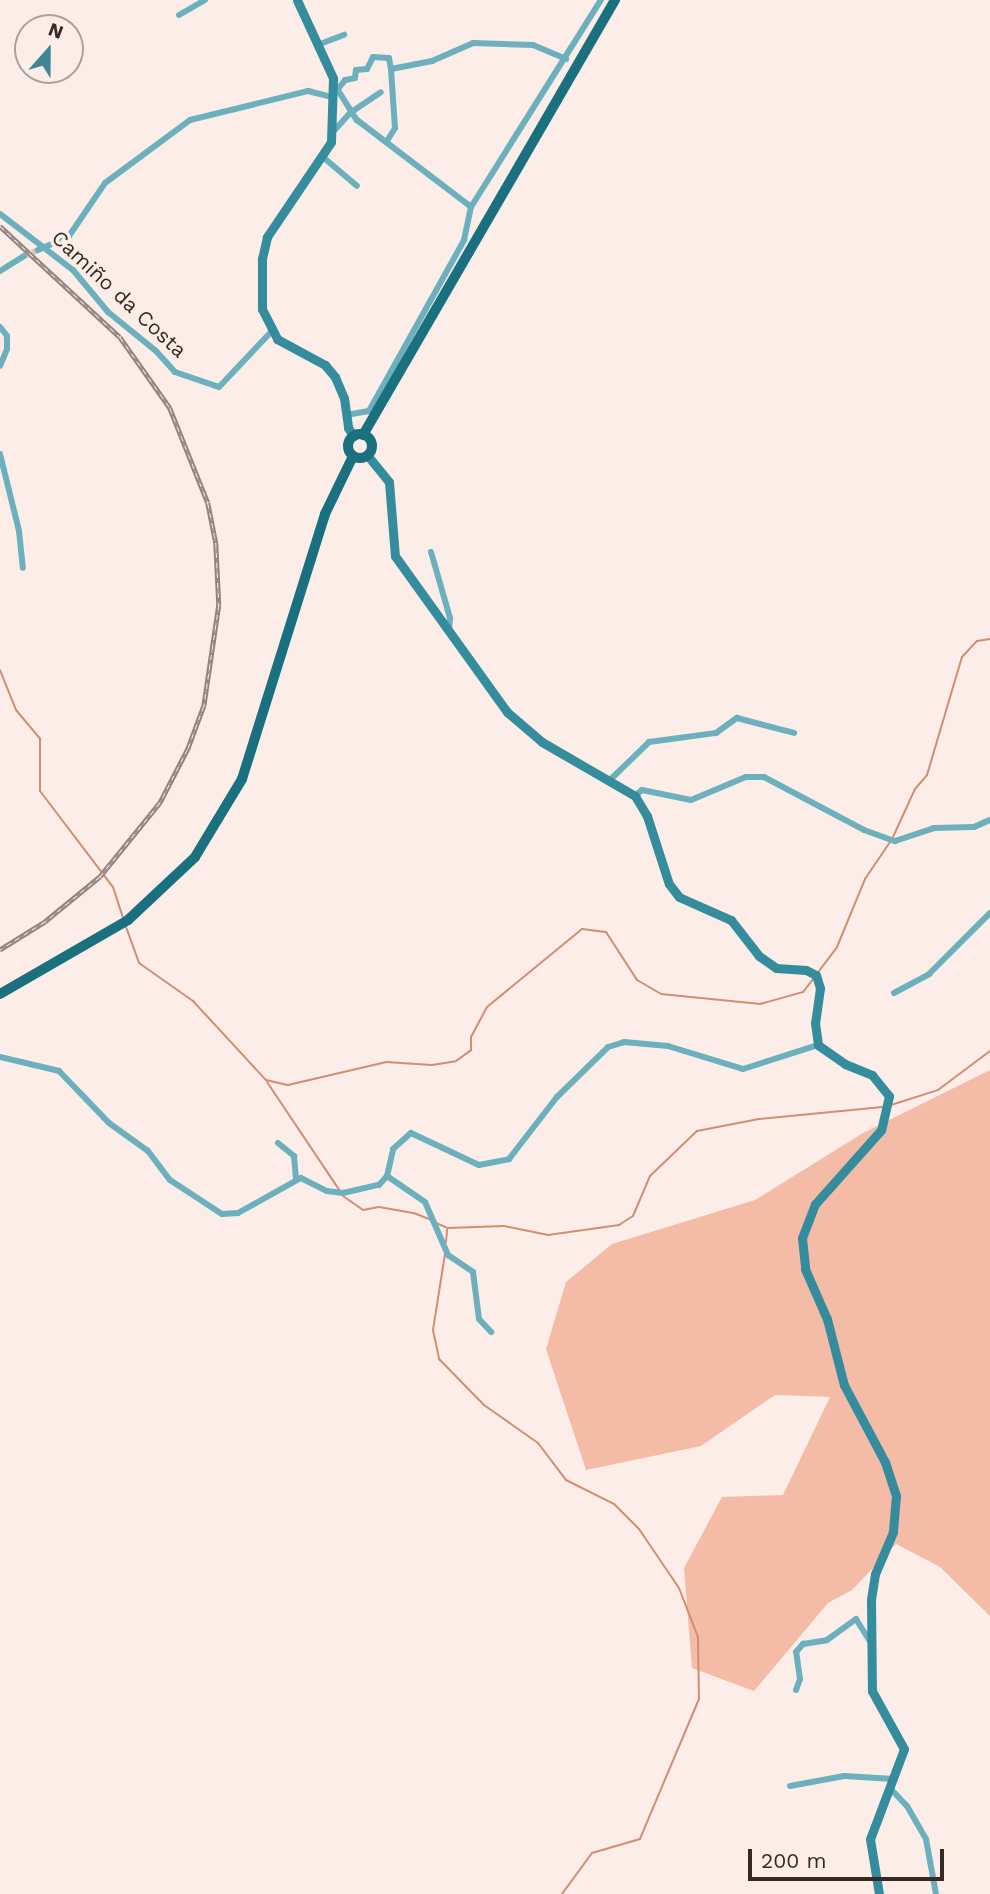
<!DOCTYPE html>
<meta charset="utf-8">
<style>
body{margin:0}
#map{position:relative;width:990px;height:1894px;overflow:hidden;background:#fcede8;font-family:"Work Sans",sans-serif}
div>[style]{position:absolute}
.green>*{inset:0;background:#f4bca7}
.stream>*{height:2px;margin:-1px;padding:0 1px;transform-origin:1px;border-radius:1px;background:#d58d72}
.street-tunnel>*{height:6px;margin-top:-3px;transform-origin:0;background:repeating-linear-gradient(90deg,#d5c6c1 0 6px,transparent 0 9px)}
.street>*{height:6px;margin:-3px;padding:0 3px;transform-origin:3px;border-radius:3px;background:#6db0bd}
.secondary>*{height:9px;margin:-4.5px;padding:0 4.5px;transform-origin:4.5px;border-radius:4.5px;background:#348c9c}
.primary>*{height:10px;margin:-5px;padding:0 5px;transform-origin:5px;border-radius:5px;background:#1a707f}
.primary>.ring{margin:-5px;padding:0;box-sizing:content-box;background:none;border:10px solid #1a707f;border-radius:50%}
.rail>*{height:4.5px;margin-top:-2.25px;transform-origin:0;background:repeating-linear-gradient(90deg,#fcede8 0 5px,#91837e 0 10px);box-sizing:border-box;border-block:2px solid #91837e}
span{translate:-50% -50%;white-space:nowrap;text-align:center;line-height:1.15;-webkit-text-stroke:7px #fcede8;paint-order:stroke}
.street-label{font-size:21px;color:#372924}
.north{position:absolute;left:14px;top:14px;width:70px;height:70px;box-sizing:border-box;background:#fcede8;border:2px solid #ad9f9a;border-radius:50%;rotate:21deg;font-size:19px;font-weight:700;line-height:28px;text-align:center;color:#372924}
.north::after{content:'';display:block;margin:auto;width:24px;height:32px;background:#408593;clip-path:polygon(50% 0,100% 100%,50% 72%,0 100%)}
.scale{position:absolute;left:748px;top:1849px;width:196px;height:32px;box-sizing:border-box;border:4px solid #372924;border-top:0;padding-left:9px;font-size:21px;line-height:24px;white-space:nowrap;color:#372924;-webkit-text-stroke:5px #fcede8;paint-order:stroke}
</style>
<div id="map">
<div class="green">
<i style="clip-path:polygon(990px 1070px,990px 1616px,940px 1567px,896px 1544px,852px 1590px,828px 1603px,754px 1691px,692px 1668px,684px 1568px,722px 1497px,783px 1495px,830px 1397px,775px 1395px,701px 1446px,586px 1470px,546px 1349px,566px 1282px,612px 1244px,755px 1200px,863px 1133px)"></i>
</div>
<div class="stream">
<i style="left:0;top:670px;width:43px;rotate:68.2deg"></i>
<i style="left:16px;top:710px;width:38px;rotate:50deg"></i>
<i style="left:40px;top:739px;width:52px;rotate:90deg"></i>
<i style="left:40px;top:791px;width:121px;rotate:52.8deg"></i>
<i style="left:113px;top:887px;width:33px;rotate:72deg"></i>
<i style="left:893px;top:837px;width:53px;rotate:-65.4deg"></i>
<i style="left:915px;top:789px;width:18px;rotate:-49deg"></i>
<i style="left:927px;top:775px;width:123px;rotate:-73.5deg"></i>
<i style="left:962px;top:657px;width:22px;rotate:-47deg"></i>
<i style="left:977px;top:641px;width:13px;rotate:-9deg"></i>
<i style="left:126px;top:927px;width:38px;rotate:70deg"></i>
<i style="left:139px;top:963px;width:66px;rotate:35.1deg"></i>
<i style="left:193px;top:1001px;width:108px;rotate:47.3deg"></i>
<i style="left:266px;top:1080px;width:23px;rotate:13deg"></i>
<i style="left:288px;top:1085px;width:101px;rotate:-13.2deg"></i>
<i style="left:386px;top:1062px;width:46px;rotate:3.7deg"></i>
<i style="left:432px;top:1065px;width:24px;rotate:-9deg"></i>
<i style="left:456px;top:1061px;width:19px;rotate:-36deg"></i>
<i style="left:471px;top:1050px;width:13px;rotate:-90deg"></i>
<i style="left:471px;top:1037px;width:34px;rotate:-62deg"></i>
<i style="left:487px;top:1007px;width:123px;rotate:-39.4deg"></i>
<i style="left:582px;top:929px;width:24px;rotate:7deg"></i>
<i style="left:606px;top:932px;width:57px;rotate:57.1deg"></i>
<i style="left:637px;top:980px;width:28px;rotate:30deg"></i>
<i style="left:661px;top:994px;width:100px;rotate:5.8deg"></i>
<i style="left:760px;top:1004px;width:45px;rotate:-15.6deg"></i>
<i style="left:803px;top:992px;width:18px;rotate:-52deg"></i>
<i style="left:819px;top:971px;width:30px;rotate:-53deg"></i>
<i style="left:837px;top:947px;width:74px;rotate:-67.6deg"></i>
<i style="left:865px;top:879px;width:45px;rotate:-56deg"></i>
<i style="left:267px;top:1082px;width:131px;rotate:56.2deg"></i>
<i style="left:891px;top:1105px;width:49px;rotate:-17.7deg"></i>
<i style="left:938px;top:1090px;width:65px;rotate:-36.9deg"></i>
<i style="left:343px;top:1196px;width:24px;rotate:35deg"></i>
<i style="left:363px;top:1210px;width:16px;rotate:-11deg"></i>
<i style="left:379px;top:1207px;width:36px;rotate:10deg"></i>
<i style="left:414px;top:1213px;width:18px;rotate:22deg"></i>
<i style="left:436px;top:1223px;width:13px;rotate:23deg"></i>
<i style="left:448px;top:1228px;width:56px;rotate:-2deg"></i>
<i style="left:504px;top:1226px;width:45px;rotate:11.6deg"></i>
<i style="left:548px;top:1235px;width:72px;rotate:-8deg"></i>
<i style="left:619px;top:1225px;width:17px;rotate:-33deg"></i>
<i style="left:633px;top:1216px;width:43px;rotate:-67deg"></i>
<i style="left:650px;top:1176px;width:65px;rotate:-43.8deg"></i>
<i style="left:697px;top:1131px;width:63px;rotate:-11deg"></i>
<i style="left:759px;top:1119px;width:124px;rotate:-5.6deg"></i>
<i style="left:446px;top:1242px;width:12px;rotate:-85deg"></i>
<i style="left:445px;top:1254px;width:77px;rotate:99deg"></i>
<i style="left:433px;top:1330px;width:30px;rotate:78deg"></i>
<i style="left:439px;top:1359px;width:64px;rotate:45.6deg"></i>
<i style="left:484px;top:1405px;width:66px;rotate:35.1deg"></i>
<i style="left:538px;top:1443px;width:46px;rotate:52.9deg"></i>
<i style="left:566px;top:1480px;width:54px;rotate:26.6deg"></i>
<i style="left:614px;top:1504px;width:35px;rotate:45deg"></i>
<i style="left:639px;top:1529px;width:71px;rotate:55.9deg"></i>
<i style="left:679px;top:1588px;width:53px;rotate:68.8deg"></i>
<i style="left:698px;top:1637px;width:62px;rotate:89.1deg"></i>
<i style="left:699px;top:1699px;width:152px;rotate:112.9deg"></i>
<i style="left:640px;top:1839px;width:50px;rotate:163.7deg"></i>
<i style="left:592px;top:1853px;width:51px;rotate:126.2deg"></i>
</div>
<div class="street-tunnel">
<i style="left:24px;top:256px;width:15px;rotate:-23deg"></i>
</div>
<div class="street">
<i style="left:179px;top:15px;width:30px;rotate:-30deg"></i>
<i style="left:320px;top:44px;width:26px;rotate:-21deg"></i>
<i style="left:336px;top:87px;width:39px;rotate:58deg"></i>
<i style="left:357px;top:120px;width:143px;rotate:37.3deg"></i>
<i style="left:338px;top:89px;width:11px;rotate:-52deg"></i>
<i style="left:345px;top:80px;width:10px;rotate:-11deg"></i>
<i style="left:355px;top:78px;width:8px;rotate:-83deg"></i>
<i style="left:356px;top:70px;width:11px;rotate:-5deg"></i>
<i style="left:367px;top:69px;width:13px;rotate:-63deg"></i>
<i style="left:373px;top:57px;width:16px;rotate:4deg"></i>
<i style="left:389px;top:58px;width:11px;rotate:80deg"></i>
<i style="left:391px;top:69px;width:42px;rotate:-11deg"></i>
<i style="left:432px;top:61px;width:45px;rotate:-23.7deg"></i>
<i style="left:473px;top:43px;width:60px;rotate:1.9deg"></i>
<i style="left:533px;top:45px;width:36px;rotate:23deg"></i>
<i style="left:332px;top:133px;width:27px;rotate:-48deg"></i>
<i style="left:350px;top:113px;width:37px;rotate:-34deg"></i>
<i style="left:387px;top:141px;width:15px;rotate:-58deg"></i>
<i style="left:395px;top:128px;width:59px;rotate:-93.9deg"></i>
<i style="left:324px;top:158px;width:43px;rotate:40.3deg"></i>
<i style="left:0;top:214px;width:92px;rotate:37.5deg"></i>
<i style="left:73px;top:270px;width:55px;rotate:50.2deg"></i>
<i style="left:108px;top:312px;width:62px;rotate:39.1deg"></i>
<i style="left:156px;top:351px;width:28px;rotate:48deg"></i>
<i style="left:175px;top:372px;width:46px;rotate:18.8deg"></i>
<i style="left:219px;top:387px;width:76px;rotate:-46.6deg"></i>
<i style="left:38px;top:250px;width:34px;rotate:-24deg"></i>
<i style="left:69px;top:236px;width:64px;rotate:-55.8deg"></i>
<i style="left:105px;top:183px;width:106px;rotate:-36.5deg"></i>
<i style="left:190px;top:120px;width:122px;rotate:-13.8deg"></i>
<i style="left:308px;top:91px;width:25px;rotate:14deg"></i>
<i style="left:0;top:271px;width:28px;rotate:-32deg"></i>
<i style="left:0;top:327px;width:11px;rotate:52deg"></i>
<i style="left:7px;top:336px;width:13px;rotate:90deg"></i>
<i style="left:7px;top:349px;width:18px;rotate:112deg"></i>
<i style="left:346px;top:415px;width:23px;rotate:-10deg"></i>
<i style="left:369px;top:411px;width:196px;rotate:-60.9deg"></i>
<i style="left:464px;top:240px;width:34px;rotate:-78deg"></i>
<i style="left:471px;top:207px;width:244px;rotate:-57.9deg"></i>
<i style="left:0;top:454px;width:79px;rotate:76.1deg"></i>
<i style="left:19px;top:531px;width:37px;rotate:84deg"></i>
<i style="left:431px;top:552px;width:69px;rotate:73.9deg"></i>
<i style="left:450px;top:618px;width:11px;rotate:95deg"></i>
<i style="left:611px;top:779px;width:53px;rotate:-44.2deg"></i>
<i style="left:649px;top:742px;width:68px;rotate:-7.7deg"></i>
<i style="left:716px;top:733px;width:26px;rotate:-36deg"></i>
<i style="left:737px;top:718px;width:59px;rotate:14.7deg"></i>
<i style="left:635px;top:796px;width:9px;rotate:-41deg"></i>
<i style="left:642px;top:790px;width:50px;rotate:11.5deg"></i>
<i style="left:691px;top:800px;width:60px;rotate:-22.7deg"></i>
<i style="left:746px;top:777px;width:18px"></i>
<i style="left:764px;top:777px;width:113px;rotate:27.9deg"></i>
<i style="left:864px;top:830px;width:33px;rotate:20deg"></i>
<i style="left:895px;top:841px;width:41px;rotate:-18.4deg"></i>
<i style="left:934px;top:828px;width:40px;rotate:-1.4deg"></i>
<i style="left:974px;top:827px;width:17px;rotate:-24deg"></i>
<i style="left:894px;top:993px;width:40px;rotate:-28deg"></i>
<i style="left:929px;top:974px;width:86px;rotate:-45deg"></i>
<i style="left:0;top:1057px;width:61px;rotate:13.3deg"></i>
<i style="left:59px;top:1071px;width:72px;rotate:46.1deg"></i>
<i style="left:109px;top:1123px;width:48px;rotate:35.7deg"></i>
<i style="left:148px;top:1151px;width:36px;rotate:53deg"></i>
<i style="left:170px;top:1180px;width:62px;rotate:33.2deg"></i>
<i style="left:222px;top:1214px;width:16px;rotate:-4deg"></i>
<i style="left:238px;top:1213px;width:72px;rotate:-29.1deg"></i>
<i style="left:301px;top:1178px;width:29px;rotate:27deg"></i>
<i style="left:327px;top:1191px;width:16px;rotate:7deg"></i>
<i style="left:343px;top:1193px;width:37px;rotate:-13deg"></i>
<i style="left:379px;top:1185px;width:12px;rotate:-48deg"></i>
<i style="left:387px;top:1176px;width:28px;rotate:-77deg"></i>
<i style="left:393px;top:1149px;width:24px;rotate:-42deg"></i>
<i style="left:411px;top:1133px;width:75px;rotate:25.2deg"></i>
<i style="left:479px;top:1165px;width:31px;rotate:-11deg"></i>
<i style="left:509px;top:1159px;width:78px;rotate:-52.3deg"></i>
<i style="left:557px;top:1097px;width:71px;rotate:-44.4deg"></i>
<i style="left:608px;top:1047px;width:17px;rotate:-17deg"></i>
<i style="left:624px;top:1042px;width:44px;rotate:5.2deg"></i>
<i style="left:668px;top:1046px;width:78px;rotate:17deg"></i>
<i style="left:743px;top:1069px;width:79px;rotate:-17.7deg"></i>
<i style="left:278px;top:1143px;width:21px;rotate:39deg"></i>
<i style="left:294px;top:1156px;width:24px;rotate:85deg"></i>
<i style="left:387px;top:1176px;width:46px;rotate:34.4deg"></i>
<i style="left:425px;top:1202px;width:58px;rotate:66.5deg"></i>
<i style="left:448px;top:1255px;width:30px;rotate:34deg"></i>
<i style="left:473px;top:1272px;width:47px;rotate:82.7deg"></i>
<i style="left:479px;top:1319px;width:18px;rotate:47deg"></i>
<i style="left:796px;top:1690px;width:12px;rotate:-70deg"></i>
<i style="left:800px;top:1679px;width:27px;rotate:-98deg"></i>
<i style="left:796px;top:1652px;width:11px;rotate:-49deg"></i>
<i style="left:803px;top:1644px;width:24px;rotate:-9deg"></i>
<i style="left:827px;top:1640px;width:36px;rotate:-36deg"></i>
<i style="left:856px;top:1619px;width:28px;rotate:58deg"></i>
<i style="left:790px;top:1786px;width:55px;rotate:-10.5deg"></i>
<i style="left:844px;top:1776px;width:50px;rotate:3.4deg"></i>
<i style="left:890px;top:1788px;width:25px;rotate:47deg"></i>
<i style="left:907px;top:1806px;width:38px;rotate:60deg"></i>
<i style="left:926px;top:1839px;width:56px;rotate:79.7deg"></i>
</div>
<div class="secondary">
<i style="left:297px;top:0;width:86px;rotate:65.2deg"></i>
<i style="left:333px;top:78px;width:64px;rotate:91.8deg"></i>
<i style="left:331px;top:142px;width:115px;rotate:124deg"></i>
<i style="left:267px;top:237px;width:23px;rotate:103deg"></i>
<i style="left:262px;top:259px;width:50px;rotate:90deg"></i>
<i style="left:262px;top:309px;width:34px;rotate:63deg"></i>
<i style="left:277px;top:339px;width:55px;rotate:28.4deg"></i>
<i style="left:325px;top:365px;width:16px;rotate:50deg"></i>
<i style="left:335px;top:377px;width:23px;rotate:67deg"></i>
<i style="left:344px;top:398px;width:30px;rotate:82deg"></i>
<i style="left:348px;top:428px;width:10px;rotate:53deg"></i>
<i style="left:368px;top:456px;width:33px;rotate:51deg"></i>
<i style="left:389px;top:482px;width:74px;rotate:85.4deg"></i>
<i style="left:395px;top:556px;width:192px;rotate:54.3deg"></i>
<i style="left:507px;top:712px;width:46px;rotate:40.6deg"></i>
<i style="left:542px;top:742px;width:108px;rotate:30.1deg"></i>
<i style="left:635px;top:796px;width:23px;rotate:59deg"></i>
<i style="left:647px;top:816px;width:71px;rotate:72.1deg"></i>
<i style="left:669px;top:884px;width:16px;rotate:52deg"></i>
<i style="left:679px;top:897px;width:57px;rotate:23.9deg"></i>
<i style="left:731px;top:920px;width:46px;rotate:52.1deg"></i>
<i style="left:759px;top:956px;width:21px;rotate:35deg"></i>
<i style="left:776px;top:968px;width:30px;rotate:4deg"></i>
<i style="left:806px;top:970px;width:11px;rotate:27deg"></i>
<i style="left:816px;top:975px;width:14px;rotate:73deg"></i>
<i style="left:820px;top:988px;width:35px;rotate:98deg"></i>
<i style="left:815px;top:1023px;width:22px;rotate:82deg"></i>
<i style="left:818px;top:1045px;width:33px;rotate:35deg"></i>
<i style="left:845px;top:1064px;width:29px;rotate:22deg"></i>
<i style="left:872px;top:1075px;width:27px;rotate:51deg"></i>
<i style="left:889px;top:1096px;width:35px;rotate:103deg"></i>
<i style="left:881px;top:1130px;width:99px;rotate:131.7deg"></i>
<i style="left:815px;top:1204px;width:36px;rotate:111deg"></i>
<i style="left:802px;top:1238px;width:31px;rotate:84deg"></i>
<i style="left:805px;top:1269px;width:55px;rotate:66.3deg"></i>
<i style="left:827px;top:1319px;width:68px;rotate:75.6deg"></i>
<i style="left:844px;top:1385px;width:87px;rotate:62deg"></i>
<i style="left:885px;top:1462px;width:36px;rotate:72deg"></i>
<i style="left:896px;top:1496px;width:36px;rotate:95deg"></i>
<i style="left:893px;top:1532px;width:46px;rotate:113.2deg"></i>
<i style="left:875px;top:1574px;width:26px;rotate:99deg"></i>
<i style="left:871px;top:1600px;width:91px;rotate:89.4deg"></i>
<i style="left:872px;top:1691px;width:66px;rotate:61.1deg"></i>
<i style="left:904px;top:1749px;width:96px;rotate:110.7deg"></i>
<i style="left:870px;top:1839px;width:56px;rotate:80.7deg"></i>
</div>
<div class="primary">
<i class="ring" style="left:348px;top:434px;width:14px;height:14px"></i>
<i style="left:363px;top:435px;width:503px;rotate:-59.92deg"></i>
<i style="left:0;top:994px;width:148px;rotate:-30deg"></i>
<i style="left:128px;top:920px;width:92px;rotate:-43.2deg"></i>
<i style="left:195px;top:857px;width:91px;rotate:-58.9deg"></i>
<i style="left:242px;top:779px;width:278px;rotate:-72.6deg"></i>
<i style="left:325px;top:514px;width:64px;rotate:-64.2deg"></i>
</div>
<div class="rail">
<i style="left:0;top:226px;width:163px;rotate:42.8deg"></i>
<i style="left:120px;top:337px;width:87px;rotate:54.8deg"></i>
<i style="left:170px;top:408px;width:102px;rotate:68.2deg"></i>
<i style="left:208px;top:503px;width:41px;rotate:78.7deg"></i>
<i style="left:216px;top:543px;width:62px;rotate:87.2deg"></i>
<i style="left:219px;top:605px;width:102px;rotate:98.4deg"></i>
<i style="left:204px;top:706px;width:46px;rotate:110.4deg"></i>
<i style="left:188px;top:749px;width:61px;rotate:117.4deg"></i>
<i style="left:160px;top:803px;width:95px;rotate:129deg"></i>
<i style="left:100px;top:877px;width:71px;rotate:140.7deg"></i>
<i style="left:45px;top:922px;width:53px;rotate:148.1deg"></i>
</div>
<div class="street-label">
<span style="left:119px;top:294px;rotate:43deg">Camiño da Costa</span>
</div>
<div class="north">N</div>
<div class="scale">200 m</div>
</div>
